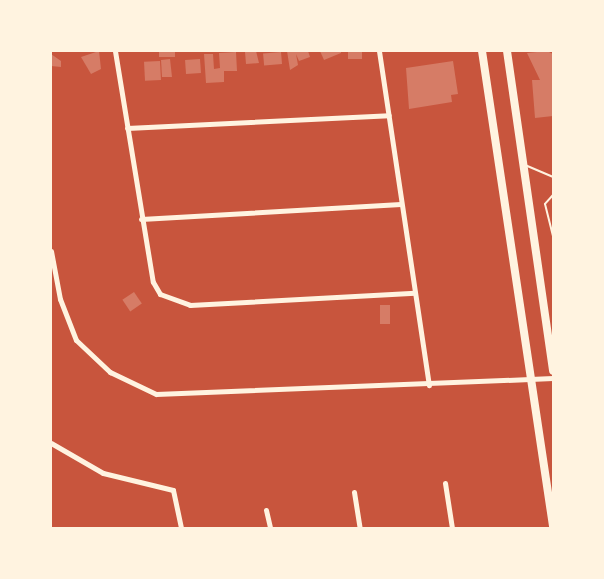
<!DOCTYPE html>
<style>
body{margin:0}
#map{position:relative;width:604px;height:579px;overflow:hidden;background:#c8553d;font-family:"Varela Round",sans-serif}
div>[style]{position:absolute}
.building>*{inset:0;background:#d67c66;transform-origin:0 0}
.service>*{height:2px;margin:-1px;padding:0 1px;transform-origin:1px;border-radius:1px;background:#fff3e0}
.minor>*{height:5px;margin:-2.5px;padding:0 2.5px;transform-origin:2.5px;border-radius:2.5px;background:#fff3e0}
.secondary>*{height:8px;margin:-4px;padding:0 4px;transform-origin:4px;border-radius:4px;background:#fff3e0}
span{translate:-50% -50%;white-space:nowrap;text-align:center;line-height:1.15;-webkit-text-stroke:5px #fff3e0;paint-order:stroke}
.frame{position:absolute;inset:0;border:52px solid #fff3e0;pointer-events:none}
</style>
<div id="map">
<div class="building">
<i style="clip-path:polygon(99px 51px,101px 69px,91px 74px,81px 57px)"></i>
<i style="left:159px;top:51px;width:16px;height:6px"></i>
<i style="clip-path:polygon(256px 51px,259px 63px,246px 64px,245px 52px)"></i>
<i style="clip-path:polygon(287px 51px,308px 51px,310px 57px,299px 61px,296px 54px,298px 65px,290px 70px)"></i>
<i style="clip-path:polygon(320px 51px,341px 51px,341px 53px,324px 60px)"></i>
<i style="left:348px;top:51px;width:14px;height:8px"></i>
<i style="clip-path:polygon(547px 51px,553px 54px,553px 116px,535px 118px,532px 80px,540px 80px,527px 53px)"></i>
<i style="clip-path:polygon(236px 52px,237px 71px,224px 71px,224px 82px,206px 83px,204px 54px,213px 54px,214px 69px,220px 68px,219px 53px)"></i>
<i style="left:281px;top:52px;width:12px;height:18px;rotate:85deg"></i>
<i style="clip-path:polygon(51px 54px,61px 61px,61px 67px,51px 66px)"></i>
<i style="clip-path:polygon(170px 59px,172px 77px,162px 77px,161px 60px)"></i>
<i style="left:200px;top:59px;width:14px;height:15px;rotate:86deg"></i>
<i style="left:160px;top:61px;width:19px;height:16px;rotate:87deg"></i>
<i style="clip-path:polygon(453px 61px,458px 94px,451px 95px,452px 102px,409px 109px,406px 68px)"></i>
<i style="left:134px;top:292px;width:14px;height:14px;rotate:56deg"></i>
<i style="left:380px;top:305px;width:10px;height:19px"></i>
</div>
<div class="service">
<i style="left:525px;top:165px;width:30px;rotate:23deg"></i>
<i style="left:553px;top:195px;width:12px;rotate:132deg"></i>
<i style="left:545px;top:204px;width:33px;rotate:76deg"></i>
</div>
<div class="minor">
<i style="left:115px;top:51px;width:234px;rotate:80.7deg"></i>
<i style="left:153px;top:282px;width:14px;rotate:60deg"></i>
<i style="left:160px;top:294px;width:32px;rotate:20deg"></i>
<i style="left:190px;top:305px;width:225px;rotate:-3.1deg"></i>
<i style="left:379px;top:51px;width:338px;rotate:81.5deg"></i>
<i style="left:127px;top:128px;width:262px;rotate:-2.8deg"></i>
<i style="left:141px;top:219px;width:260px;rotate:-3.3deg"></i>
<i style="left:51px;top:251px;width:49px;rotate:79.4deg"></i>
<i style="left:60px;top:299px;width:44px;rotate:68.7deg"></i>
<i style="left:76px;top:340px;width:47px;rotate:43.3deg"></i>
<i style="left:110px;top:372px;width:51px;rotate:25.6deg"></i>
<i style="left:156px;top:394px;width:397px;rotate:-2.3deg"></i>
<i style="left:51px;top:443px;width:60px;rotate:30deg"></i>
<i style="left:103px;top:473px;width:72px;rotate:13.7deg"></i>
<i style="left:173px;top:490px;width:39px;rotate:78deg"></i>
<i style="left:445px;top:483px;width:46px;rotate:81.2deg"></i>
<i style="left:354px;top:492px;width:36px;rotate:81deg"></i>
<i style="left:266px;top:510px;width:18px;rotate:77deg"></i>
</div>
<div class="secondary">
<i style="left:482px;top:51px;width:482px;rotate:81.5deg"></i>
<i style="left:507px;top:51px;width:323px;rotate:81.8deg"></i>
</div>
<div class="frame"></div>
</div>
